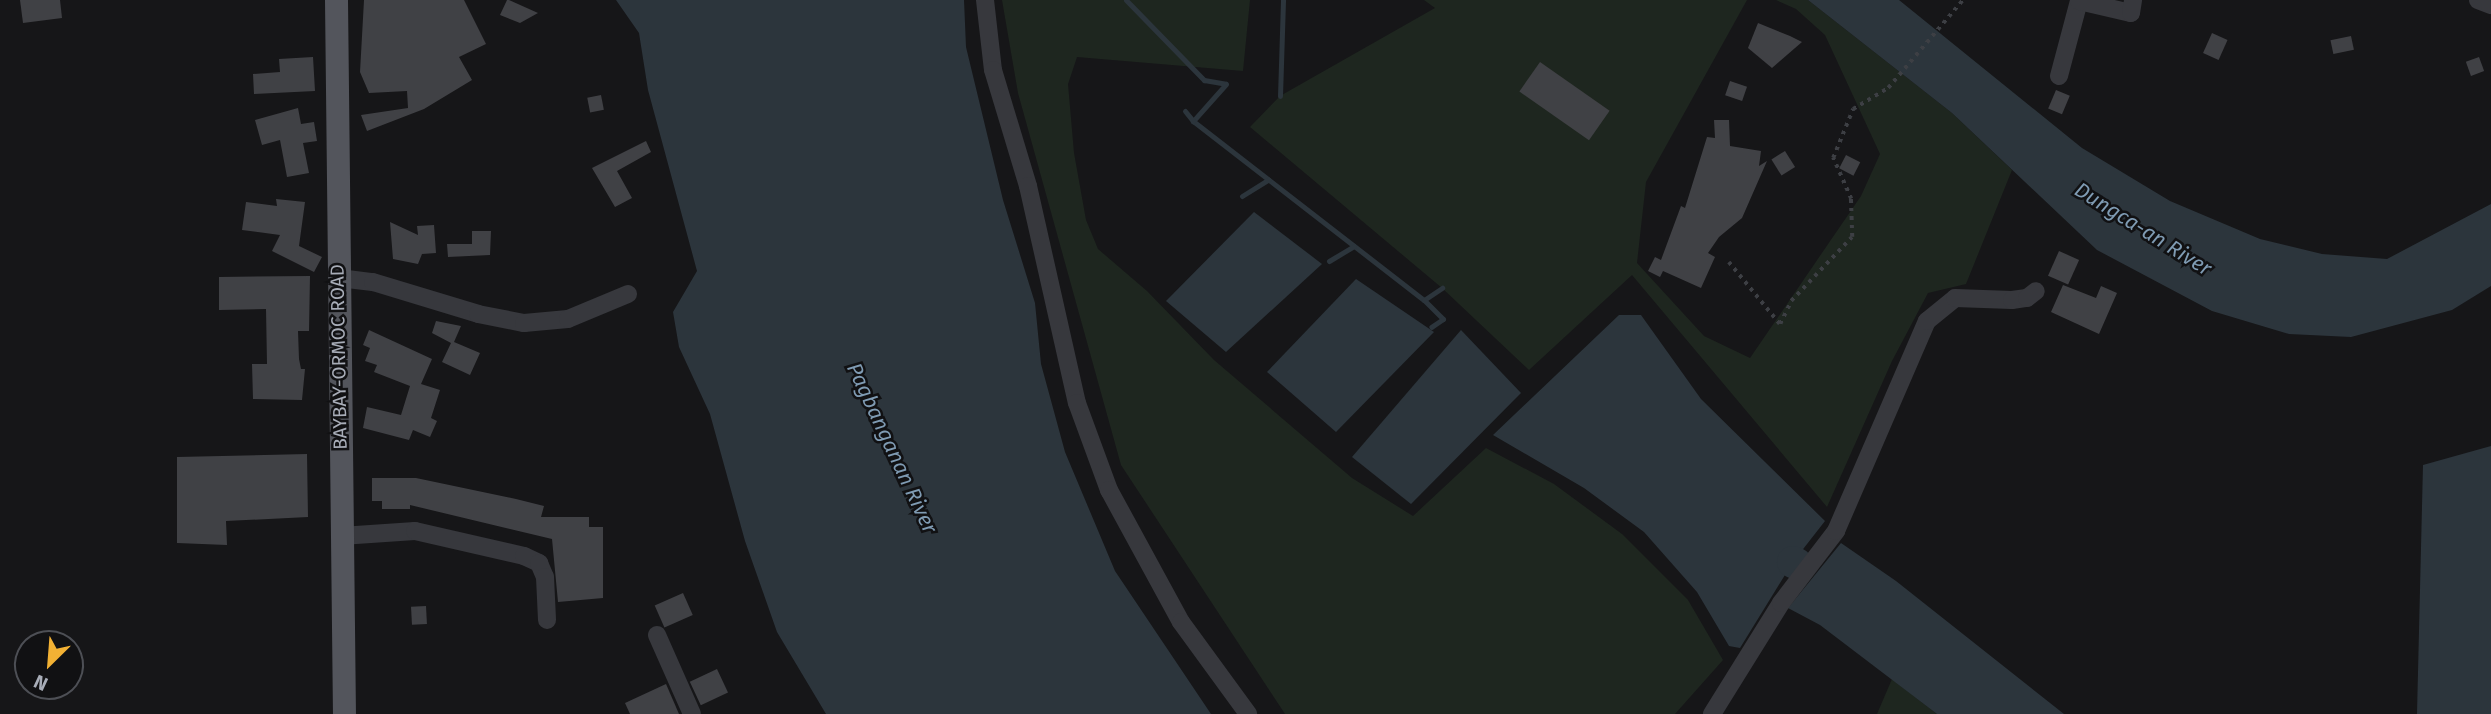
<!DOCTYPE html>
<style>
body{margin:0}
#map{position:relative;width:2491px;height:714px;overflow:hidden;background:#161618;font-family:"Fira Sans",sans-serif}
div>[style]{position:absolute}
.green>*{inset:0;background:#1e261f}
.water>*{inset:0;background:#2c353c}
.stream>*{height:5px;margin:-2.5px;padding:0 2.5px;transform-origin:2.5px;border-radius:2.5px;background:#2c353c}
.river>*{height:32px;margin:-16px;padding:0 16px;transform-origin:16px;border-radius:16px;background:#2c353c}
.building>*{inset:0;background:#404145;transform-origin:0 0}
.path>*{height:3.5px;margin-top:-1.75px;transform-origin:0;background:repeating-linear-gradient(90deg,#3d3f44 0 3.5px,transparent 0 8.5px)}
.minor>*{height:18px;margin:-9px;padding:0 9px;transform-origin:9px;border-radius:9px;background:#37383d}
.major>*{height:23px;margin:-11.5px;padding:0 11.5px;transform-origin:11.5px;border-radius:11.5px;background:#53555c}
span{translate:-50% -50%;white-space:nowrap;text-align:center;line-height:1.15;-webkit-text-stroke:5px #111113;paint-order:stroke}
.street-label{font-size:19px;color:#a8adb8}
.water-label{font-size:21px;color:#7f9bb3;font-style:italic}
.north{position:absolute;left:14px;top:630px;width:70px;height:70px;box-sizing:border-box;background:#111113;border:2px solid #4d4f55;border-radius:50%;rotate:205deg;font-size:19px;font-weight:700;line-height:28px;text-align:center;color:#a8adb8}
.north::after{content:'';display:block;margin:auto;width:24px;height:32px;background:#f2b134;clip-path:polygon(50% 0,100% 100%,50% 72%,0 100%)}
</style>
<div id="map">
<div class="green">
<i style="clip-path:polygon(1002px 0,1250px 0,1243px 71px,1077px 57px,1068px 84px,1074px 153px,1086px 220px,1098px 249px,1147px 291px,1214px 360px,1352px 478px,1413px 516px,1486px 448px,1554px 484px,1622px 534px,1688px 600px,1723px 660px,1675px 714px,1285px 714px,1121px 465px,1018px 93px)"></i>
<i style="clip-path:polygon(1424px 0,1747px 0,1646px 182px,1637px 263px,1704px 336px,1750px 358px,1861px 196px,1880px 154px,1825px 35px,1796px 9px,1776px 0,1808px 0,1952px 113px,2012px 170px,1966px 284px,1928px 293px,1892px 361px,1827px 507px,1632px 275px,1529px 370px,1442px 288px,1250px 127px,1280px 96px,1435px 8px)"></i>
<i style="clip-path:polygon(1892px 679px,1937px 714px,1877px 714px)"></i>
</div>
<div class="water">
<i style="clip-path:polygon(616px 0,964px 0,966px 47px,1003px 200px,1035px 303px,1041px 364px,1065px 452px,1115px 571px,1211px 714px,826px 714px,777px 632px,745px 541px,710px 414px,679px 347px,673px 312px,697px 271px,648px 90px,639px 33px)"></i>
<i style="clip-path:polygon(1808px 0,1899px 0,2082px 148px,2170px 201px,2260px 239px,2322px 254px,2387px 259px,2491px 204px,2491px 286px,2452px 310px,2351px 337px,2289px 334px,2212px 311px,2097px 250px,1952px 113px)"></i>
<i style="clip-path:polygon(1254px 212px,1322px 264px,1226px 352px,1166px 301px)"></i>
<i style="clip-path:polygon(1356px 279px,1434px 332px,1336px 432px,1267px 372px)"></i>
<i style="clip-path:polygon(1619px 315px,1641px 315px,1701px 399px,1825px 521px,1793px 562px,1740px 648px,1729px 646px,1697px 592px,1644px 532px,1584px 488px,1493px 435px)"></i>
<i style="clip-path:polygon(1461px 330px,1521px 393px,1411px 504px,1352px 457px)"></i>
<i style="clip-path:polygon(2491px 446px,2491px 714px,2417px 714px,2423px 465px)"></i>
<i style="clip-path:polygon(1841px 543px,1896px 581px,2064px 714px,1937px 714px,1820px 625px,1788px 608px)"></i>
</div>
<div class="stream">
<i style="left:1126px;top:0;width:112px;rotate:45.7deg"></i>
<i style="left:1204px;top:80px;width:22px;rotate:10deg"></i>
<i style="left:1226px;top:84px;width:50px;rotate:131.7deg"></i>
<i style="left:1193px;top:121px;width:292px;rotate:37.8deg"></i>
<i style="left:1424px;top:300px;width:22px;rotate:-34deg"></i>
<i style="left:1280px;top:96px;width:96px;rotate:-88.2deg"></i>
<i style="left:1185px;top:111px;width:13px;rotate:51deg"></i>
<i style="left:1242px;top:196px;width:31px;rotate:-32deg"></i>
<i style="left:1329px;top:261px;width:29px;rotate:-31deg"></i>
<i style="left:1424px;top:300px;width:27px;rotate:45deg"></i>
<i style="left:1443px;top:319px;width:14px;rotate:146deg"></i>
</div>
<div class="river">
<i style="left:1793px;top:562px;width:4px;rotate:27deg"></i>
</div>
<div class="building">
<i style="clip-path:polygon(20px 0,60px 0,62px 18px,23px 23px)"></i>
<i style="clip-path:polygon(364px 0,464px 0,486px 44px,459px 57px,472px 80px,424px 109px,367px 131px,361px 115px,408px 108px,407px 91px,369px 93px,360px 72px)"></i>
<i style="clip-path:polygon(507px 0,509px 0,538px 13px,520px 23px,500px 15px)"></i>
<i style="clip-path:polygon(1758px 23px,1790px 36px,1802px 42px,1772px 68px,1748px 48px)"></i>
<i style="left:2212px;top:33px;width:17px;height:22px;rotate:24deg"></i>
<i style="left:2351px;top:36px;width:14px;height:21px;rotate:78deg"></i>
<i style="clip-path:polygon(313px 57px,315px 91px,254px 94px,253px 74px,280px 72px,279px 59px)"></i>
<i style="left:2479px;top:57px;width:15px;height:14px;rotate:70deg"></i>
<i style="left:1540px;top:62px;width:85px;height:36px;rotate:35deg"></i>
<i style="left:1730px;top:81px;width:18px;height:15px;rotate:19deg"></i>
<i style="left:2056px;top:90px;width:15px;height:20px;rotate:23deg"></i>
<i style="left:601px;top:95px;width:15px;height:14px;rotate:79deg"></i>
<i style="clip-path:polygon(298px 108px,301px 124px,314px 122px,317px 141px,303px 143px,309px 173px,287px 177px,280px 140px,262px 145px,255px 120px)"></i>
<i style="clip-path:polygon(1714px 120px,1729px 120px,1730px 146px,1761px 151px,1759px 166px,1767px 161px,1742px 218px,1719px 237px,1708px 253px,1715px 257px,1701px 288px,1663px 271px,1660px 277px,1648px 271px,1655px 257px,1661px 260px,1681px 206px,1685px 208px,1707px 137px,1715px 138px)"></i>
<i style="clip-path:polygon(646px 141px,651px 152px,617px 171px,632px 198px,615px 207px,592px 168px)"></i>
<i style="left:1785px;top:151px;width:19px;height:16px;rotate:58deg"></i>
<i style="left:1846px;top:155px;width:16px;height:15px;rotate:27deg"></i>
<i style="clip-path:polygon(276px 199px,305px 202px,299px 246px,322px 257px,314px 272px,272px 251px,280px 235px,242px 230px,246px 202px,277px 206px)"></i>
<i style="clip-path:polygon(390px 222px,418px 235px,417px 226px,434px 225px,436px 253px,422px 254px,418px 264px,393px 259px)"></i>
<i style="clip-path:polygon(472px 231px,491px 231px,490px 255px,448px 257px,447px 244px,472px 244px)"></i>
<i style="left:2059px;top:251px;width:22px;height:27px;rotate:24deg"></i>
<i style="clip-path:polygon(310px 276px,309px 331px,298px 331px,299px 359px,301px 369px,305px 369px,302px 400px,253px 399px,252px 364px,267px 364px,266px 309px,219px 310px,219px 277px)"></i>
<i style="clip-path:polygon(2063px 285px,2096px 298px,2101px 286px,2117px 293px,2099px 334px,2051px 312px)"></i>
<i style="clip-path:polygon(436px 321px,461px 326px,454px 342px,480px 353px,470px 375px,442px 362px,451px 343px,432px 333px)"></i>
<i style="clip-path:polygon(369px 330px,432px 359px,421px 384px,440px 390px,431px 418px,437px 421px,430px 437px,413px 430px,409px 440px,363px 428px,367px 407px,401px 415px,410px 386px,374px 372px,377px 365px,365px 361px,370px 348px,363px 345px)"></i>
<i style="clip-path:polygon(307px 454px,308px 517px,226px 521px,227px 545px,177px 543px,177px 457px)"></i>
<i style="clip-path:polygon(372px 478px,416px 478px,516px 499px,544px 506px,541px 517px,589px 517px,589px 527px,603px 527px,603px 598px,558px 602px,552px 539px,410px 505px,410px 509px,382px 509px,382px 501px,372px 501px)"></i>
<i style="left:683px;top:593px;width:24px;height:31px;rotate:66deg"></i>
<i style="left:426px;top:606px;width:18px;height:15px;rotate:87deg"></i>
<i style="left:717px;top:669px;width:26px;height:30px;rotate:65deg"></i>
<i style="clip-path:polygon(666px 684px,679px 714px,630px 714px,625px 703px)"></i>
</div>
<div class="path">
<i style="left:1729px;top:262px;width:80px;rotate:50.6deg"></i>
<i style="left:1780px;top:324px;width:25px;rotate:-64deg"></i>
<i style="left:1791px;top:301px;width:88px;rotate:-46.4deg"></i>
<i style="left:1852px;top:237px;width:38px;rotate:-92deg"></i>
<i style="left:1851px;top:199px;width:45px;rotate:-113.7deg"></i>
<i style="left:1833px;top:158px;width:53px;rotate:-67.8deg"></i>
<i style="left:1853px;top:109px;width:41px;rotate:-31deg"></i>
<i style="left:1888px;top:88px;width:116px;rotate:-49.6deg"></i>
</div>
<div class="minor">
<i style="left:985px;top:0;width:70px;rotate:83.5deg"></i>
<i style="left:993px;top:70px;width:121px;rotate:73.2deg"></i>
<i style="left:1028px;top:186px;width:222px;rotate:77.3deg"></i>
<i style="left:1077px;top:403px;width:93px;rotate:69.8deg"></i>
<i style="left:1109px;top:490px;width:150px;rotate:61.4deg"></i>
<i style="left:1181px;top:622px;width:114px;rotate:53.9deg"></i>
<i style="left:2478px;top:0;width:14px;rotate:21deg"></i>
<i style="left:2059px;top:76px;width:78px;rotate:-75.1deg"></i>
<i style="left:2079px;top:1px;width:53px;rotate:13deg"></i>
<i style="left:2131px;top:13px;width:13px;rotate:-81deg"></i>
<i style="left:339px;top:278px;width:34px;rotate:7deg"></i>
<i style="left:373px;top:282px;width:110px;rotate:16.9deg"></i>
<i style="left:478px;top:314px;width:47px;rotate:11.1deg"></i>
<i style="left:524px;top:323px;width:44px;rotate:-5.2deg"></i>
<i style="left:568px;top:319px;width:65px;rotate:-22.6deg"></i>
<i style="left:341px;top:536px;width:74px;rotate:-3.9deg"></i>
<i style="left:415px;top:531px;width:112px;rotate:12.9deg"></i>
<i style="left:524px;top:556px;width:17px;rotate:25deg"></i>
<i style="left:539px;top:563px;width:15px;rotate:67deg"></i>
<i style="left:545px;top:577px;width:43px;rotate:87.3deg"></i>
<i style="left:657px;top:635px;width:86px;rotate:66.1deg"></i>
<i style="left:1712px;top:714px;width:131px;rotate:-58.1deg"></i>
<i style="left:1781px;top:603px;width:91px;rotate:-52.6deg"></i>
<i style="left:1836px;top:531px;width:229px;rotate:-66.6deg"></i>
<i style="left:1927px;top:321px;width:36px;rotate:-39deg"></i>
<i style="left:1955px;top:298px;width:57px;rotate:2deg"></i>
<i style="left:2012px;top:300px;width:15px;rotate:-8deg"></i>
<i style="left:2027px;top:298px;width:11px;rotate:-38deg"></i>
</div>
<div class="major">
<i style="left:336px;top:0;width:714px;rotate:89.36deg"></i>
</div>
<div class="street-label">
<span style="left:339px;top:357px;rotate:-91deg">BAYBAY-ORMOC ROAD</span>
</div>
<div class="water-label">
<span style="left:2143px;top:229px;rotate:32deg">Dungca-an River</span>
<span style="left:892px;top:448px;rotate:65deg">Pagbanganan River</span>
</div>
<div class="north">N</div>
</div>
